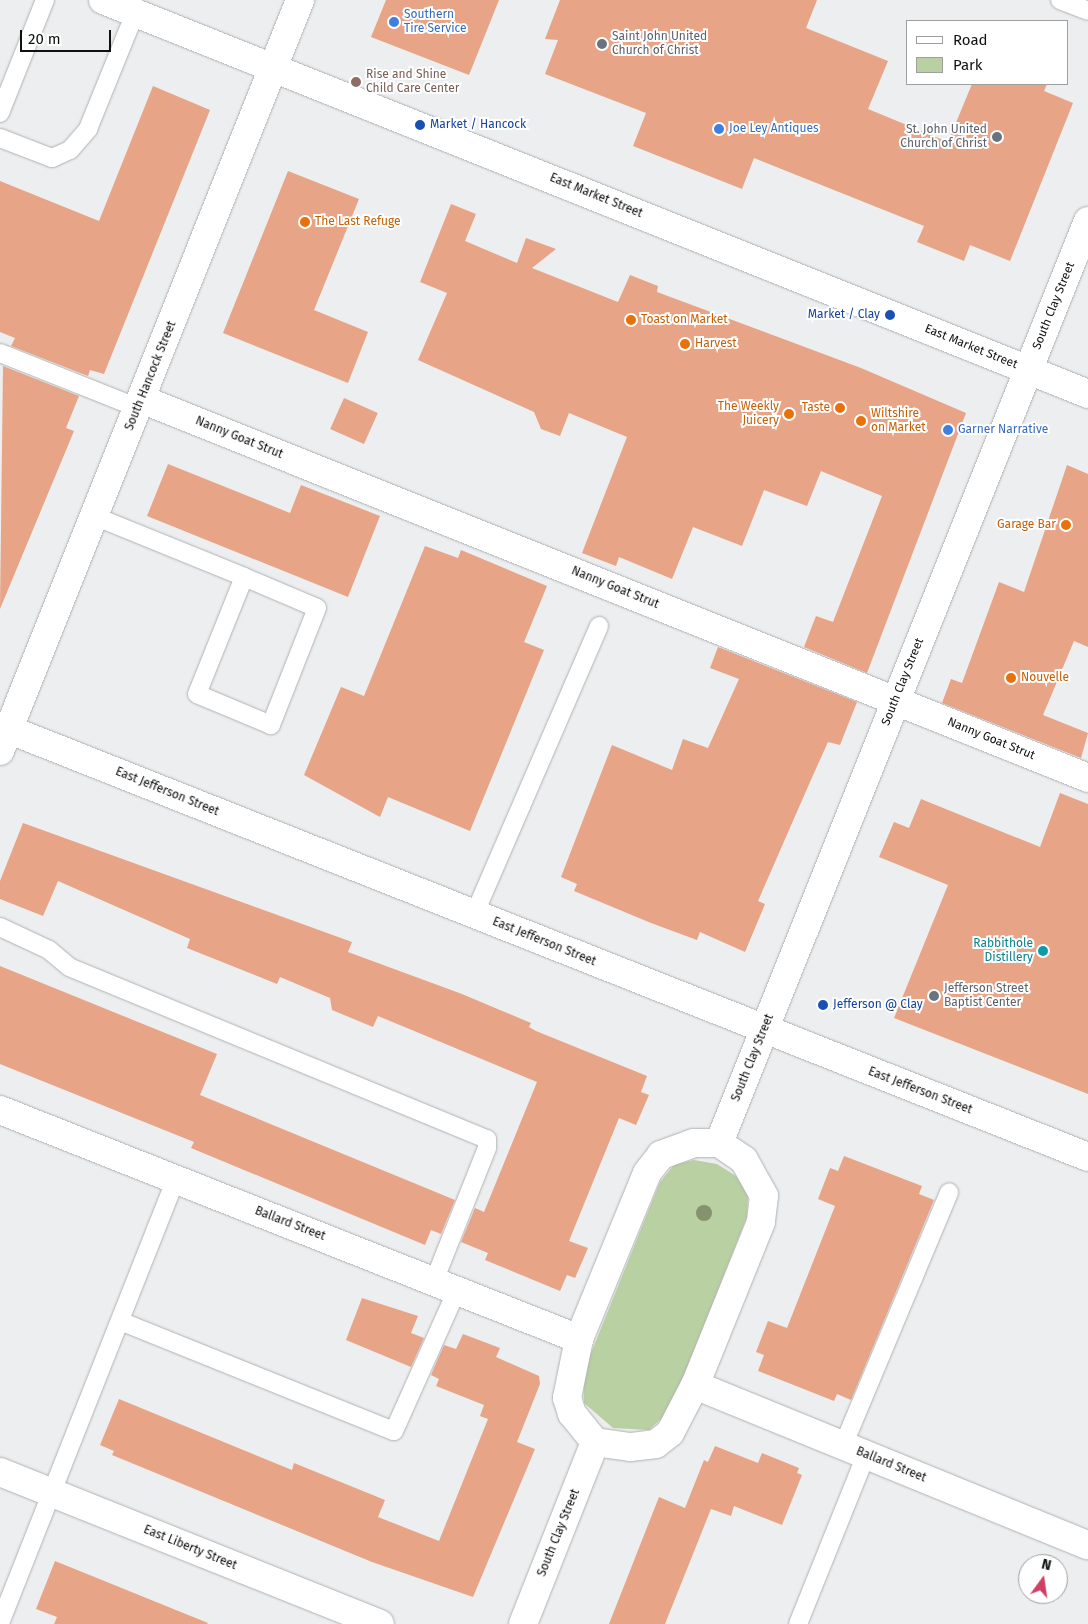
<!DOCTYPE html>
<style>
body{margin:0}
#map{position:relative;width:1088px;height:1624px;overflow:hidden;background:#eceeef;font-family:"Fira Sans",sans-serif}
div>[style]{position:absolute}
.green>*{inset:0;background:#b8d0a2}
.building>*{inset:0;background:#e8a486;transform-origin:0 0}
.roads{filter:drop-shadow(0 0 1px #b0b1b3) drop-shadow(0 0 1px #b0b1b3)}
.lane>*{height:18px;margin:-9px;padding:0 9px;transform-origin:9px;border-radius:9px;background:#fff}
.street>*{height:28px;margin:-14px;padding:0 14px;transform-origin:14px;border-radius:14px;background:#fff}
.secondary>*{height:28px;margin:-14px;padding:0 14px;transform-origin:14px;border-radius:14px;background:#fff}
.primary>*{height:28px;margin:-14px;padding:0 14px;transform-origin:14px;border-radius:14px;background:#fff}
.trees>*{width:16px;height:16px;margin:-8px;border-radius:50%;background:#84936d}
.dots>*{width:14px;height:14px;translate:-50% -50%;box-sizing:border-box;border:2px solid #fff;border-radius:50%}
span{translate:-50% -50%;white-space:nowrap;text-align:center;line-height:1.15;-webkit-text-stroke:4px #fff;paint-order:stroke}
.shop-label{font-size:12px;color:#366cbe}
.left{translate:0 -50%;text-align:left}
.worship-label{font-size:12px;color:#5b616d}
.right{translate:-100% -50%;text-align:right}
.education-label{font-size:12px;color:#785e54}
.transit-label{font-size:12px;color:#164399}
.street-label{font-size:12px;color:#0f1010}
.food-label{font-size:12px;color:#c56008}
.culture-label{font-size:12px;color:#0d838f}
.legend{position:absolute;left:906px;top:20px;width:162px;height:65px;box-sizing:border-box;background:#fff;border:1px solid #9f9f9f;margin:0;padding:6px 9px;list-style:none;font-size:15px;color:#0f1010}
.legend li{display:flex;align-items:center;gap:10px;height:25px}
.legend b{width:25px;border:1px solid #9f9f9f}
.north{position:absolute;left:1018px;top:1554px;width:50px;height:50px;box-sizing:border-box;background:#fff;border:1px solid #9f9f9f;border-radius:50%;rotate:14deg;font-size:14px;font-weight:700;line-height:20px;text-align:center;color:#0f1010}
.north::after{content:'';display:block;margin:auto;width:18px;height:22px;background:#d04064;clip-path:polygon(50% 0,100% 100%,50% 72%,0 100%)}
.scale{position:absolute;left:20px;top:30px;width:91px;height:22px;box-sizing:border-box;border:2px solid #0f1010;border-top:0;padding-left:6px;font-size:15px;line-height:18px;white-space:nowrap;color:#0f1010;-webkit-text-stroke:4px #fff;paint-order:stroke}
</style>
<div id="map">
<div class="green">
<i style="clip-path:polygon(694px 1160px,717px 1164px,736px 1176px,748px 1195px,747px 1217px,670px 1411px,649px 1430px,613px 1428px,584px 1403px,583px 1373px,660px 1182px,674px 1165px)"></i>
</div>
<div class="building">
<i style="clip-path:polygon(386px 0,499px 0,469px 75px,371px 37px)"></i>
<i style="clip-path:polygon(560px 0,817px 0,806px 28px,888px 61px,868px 109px,948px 142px,972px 84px,1047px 84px,1044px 91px,1073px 103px,1010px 261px,970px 245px,964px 261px,917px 242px,924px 226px,754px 158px,742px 189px,633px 146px,646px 113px,545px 74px,558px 40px,545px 39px)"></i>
<i style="clip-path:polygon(153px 86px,210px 110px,104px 374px,90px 370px,88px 376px,11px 346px,15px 338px,0 332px,0 181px,99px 221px)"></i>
<i style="clip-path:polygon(288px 171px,359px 199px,314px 310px,368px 332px,348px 383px,223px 333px)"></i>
<i style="clip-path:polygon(451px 204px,476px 214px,465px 241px,517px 263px,526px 238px,556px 249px,532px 268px,618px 302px,630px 275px,658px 286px,657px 292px,861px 368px,966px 413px,867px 673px,804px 647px,816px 616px,833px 622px,882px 496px,821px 471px,807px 506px,764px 490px,742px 546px,693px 527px,672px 579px,619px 557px,616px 566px,582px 553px,627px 437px,569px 413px,560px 436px,541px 429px,534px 412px,418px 360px,447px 293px,420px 282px)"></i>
<i style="clip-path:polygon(3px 366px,79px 396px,66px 428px,74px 431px,0 609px)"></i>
<i style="left:344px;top:398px;width:37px;height:34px;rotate:24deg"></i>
<i style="clip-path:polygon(168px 464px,290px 513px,301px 485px,380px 516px,348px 597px,147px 516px)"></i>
<i style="clip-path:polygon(1067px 465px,1088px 474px,1088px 647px,1074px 641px,1043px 715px,1088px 733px,1081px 758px,942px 703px,951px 679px,962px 683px,999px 582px,1024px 592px)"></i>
<i style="clip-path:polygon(425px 546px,458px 558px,461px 550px,547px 586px,524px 642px,544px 650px,470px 831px,388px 797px,380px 817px,304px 775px,341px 687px,364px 696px)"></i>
<i style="clip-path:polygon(718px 647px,857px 702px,840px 745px,828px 742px,810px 782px,758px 901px,765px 904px,745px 952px,700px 932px,697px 940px,651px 923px,574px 891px,577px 884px,561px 877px,612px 745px,672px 770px,683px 739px,708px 748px,739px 679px,710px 668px)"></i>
<i style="clip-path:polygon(1060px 793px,1088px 804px,1088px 1094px,894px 1018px,948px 885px,879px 857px,894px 822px,909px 828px,921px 799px,1040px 847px)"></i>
<i style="clip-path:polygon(23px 823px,352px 942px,348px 952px,462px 994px,531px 1023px,529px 1027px,536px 1031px,647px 1076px,641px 1092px,649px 1095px,636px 1125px,619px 1118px,569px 1241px,588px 1248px,575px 1278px,567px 1275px,560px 1291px,485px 1260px,488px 1253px,461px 1242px,475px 1208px,484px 1212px,537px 1082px,378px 1016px,373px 1027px,332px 1010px,330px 998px,280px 977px,277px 984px,187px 948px,190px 939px,58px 881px,43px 916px,0 899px,0 881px)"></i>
<i style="clip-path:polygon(0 966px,217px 1054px,200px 1095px,455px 1200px,441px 1234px,431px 1230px,425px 1245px,191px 1148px,194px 1142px,0 1064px)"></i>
<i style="clip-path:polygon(844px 1156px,922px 1186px,919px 1194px,934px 1200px,851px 1400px,837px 1394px,834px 1401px,758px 1371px,764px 1355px,756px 1352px,768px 1321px,787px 1328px,835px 1206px,818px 1199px,830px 1168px,838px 1171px)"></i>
<i style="clip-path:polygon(362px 1298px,418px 1316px,411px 1333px,424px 1338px,411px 1367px,346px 1340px)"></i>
<i style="clip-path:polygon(463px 1334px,500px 1348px,496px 1357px,539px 1376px,540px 1384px,517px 1442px,535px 1449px,473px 1597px,372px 1562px,112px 1455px,114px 1451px,100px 1445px,119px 1399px,292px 1470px,294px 1463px,385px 1500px,378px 1517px,439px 1541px,488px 1419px,480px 1416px,484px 1405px,436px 1386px,439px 1379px,431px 1375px,444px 1345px,456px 1349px)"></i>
<i style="clip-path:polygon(715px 1446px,758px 1463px,762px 1453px,799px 1468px,797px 1473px,802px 1475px,782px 1525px,734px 1506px,731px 1516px,711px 1509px,665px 1624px,609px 1624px,659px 1497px,685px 1508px,704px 1460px,708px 1462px)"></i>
<i style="clip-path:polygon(55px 1561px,208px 1623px,207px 1624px,54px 1624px,57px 1617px,36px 1609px)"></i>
</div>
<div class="roads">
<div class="lane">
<i style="left:1060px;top:0;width:30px;rotate:21deg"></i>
<i style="left:0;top:113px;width:122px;rotate:-68.3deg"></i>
<i style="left:0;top:138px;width:56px;rotate:21deg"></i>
<i style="left:52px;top:158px;width:20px;rotate:-24deg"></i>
<i style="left:70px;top:150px;width:28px;rotate:-49deg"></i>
<i style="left:88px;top:129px;width:125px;rotate:-67.9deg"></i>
<i style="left:0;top:353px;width:149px;rotate:21.7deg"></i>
<i style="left:94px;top:516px;width:162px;rotate:22.1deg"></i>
<i style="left:244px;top:577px;width:79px;rotate:23deg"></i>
<i style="left:317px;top:608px;width:126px;rotate:111.5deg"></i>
<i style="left:271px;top:725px;width:80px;rotate:-157.3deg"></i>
<i style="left:197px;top:694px;width:126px;rotate:-68.1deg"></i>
<i style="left:474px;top:915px;width:315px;rotate:-66.6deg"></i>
<i style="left:0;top:927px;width:54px;rotate:25.1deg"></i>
<i style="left:49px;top:950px;width:26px;rotate:40deg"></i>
<i style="left:69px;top:967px;width:452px;rotate:22.4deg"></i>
<i style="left:487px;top:1139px;width:9px;rotate:90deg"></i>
<i style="left:487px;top:1148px;width:143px;rotate:111.7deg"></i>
<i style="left:120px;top:1321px;width:295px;rotate:21.9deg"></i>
<i style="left:394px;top:1431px;width:154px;rotate:-65.9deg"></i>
<i style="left:843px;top:1446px;width:275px;rotate:-67.3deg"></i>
<i style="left:0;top:1623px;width:478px;rotate:-68.4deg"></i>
<i style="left:798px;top:1624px;width:182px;rotate:-68.1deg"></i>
</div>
<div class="street">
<i style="left:141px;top:399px;width:1020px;rotate:21.81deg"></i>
<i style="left:0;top:751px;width:809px;rotate:-68.22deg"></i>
<i style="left:0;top:1110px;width:623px;rotate:21.58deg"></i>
<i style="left:694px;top:1143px;width:25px"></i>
<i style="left:719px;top:1143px;width:30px;rotate:34deg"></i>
<i style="left:744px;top:1160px;width:41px;rotate:60.9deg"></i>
<i style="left:764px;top:1196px;width:26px;rotate:97deg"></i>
<i style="left:761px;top:1222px;width:176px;rotate:112deg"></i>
<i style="left:695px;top:1385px;width:54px;rotate:117.5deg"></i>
<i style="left:670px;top:1433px;width:18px;rotate:142deg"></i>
<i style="left:656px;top:1444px;width:26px;rotate:173deg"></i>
<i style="left:630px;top:1447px;width:35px;rotate:-172deg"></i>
<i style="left:595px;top:1442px;width:36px;rotate:-129deg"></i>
<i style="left:572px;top:1414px;width:17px;rotate:-107deg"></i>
<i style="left:567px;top:1398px;width:60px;rotate:-78.5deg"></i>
<i style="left:579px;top:1339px;width:179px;rotate:-67.7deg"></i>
<i style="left:647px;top:1173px;width:23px;rotate:-52deg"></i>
<i style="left:661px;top:1155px;width:35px;rotate:-20deg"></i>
<i style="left:719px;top:1143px;width:993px;rotate:-68.19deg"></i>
<i style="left:695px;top:1385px;width:424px;rotate:22.2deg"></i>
<i style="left:523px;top:1624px;width:196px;rotate:-68.4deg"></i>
</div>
<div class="secondary">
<i style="left:0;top:726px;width:1170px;rotate:21.61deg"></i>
<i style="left:0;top:1472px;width:409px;rotate:21.8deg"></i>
</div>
<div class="primary">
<i style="left:103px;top:0;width:1061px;rotate:21.8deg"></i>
</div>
</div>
<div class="trees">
<i style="left:704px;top:1213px"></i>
</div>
<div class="dots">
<i style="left:394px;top:22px;background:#3f7fe0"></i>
<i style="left:602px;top:44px;background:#6b7280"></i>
<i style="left:356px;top:82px;background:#8d6e63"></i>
<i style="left:420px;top:125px;background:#1a4fb4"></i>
<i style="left:719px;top:129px;background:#3f7fe0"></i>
<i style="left:997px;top:137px;background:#6b7280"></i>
<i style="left:305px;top:222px;background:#e8710a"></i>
<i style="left:890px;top:315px;background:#1a4fb4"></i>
<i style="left:631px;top:320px;background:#e8710a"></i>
<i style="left:685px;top:344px;background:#e8710a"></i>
<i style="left:840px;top:408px;background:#e8710a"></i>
<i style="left:789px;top:414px;background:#e8710a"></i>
<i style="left:861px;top:421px;background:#e8710a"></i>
<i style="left:948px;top:430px;background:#3f7fe0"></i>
<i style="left:1066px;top:525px;background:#e8710a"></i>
<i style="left:1011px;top:678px;background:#e8710a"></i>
<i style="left:1043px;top:951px;background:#0f9aa8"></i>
<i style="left:934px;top:996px;background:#6b7280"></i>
<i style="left:823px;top:1005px;background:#1a4fb4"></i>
</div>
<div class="shop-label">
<span class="left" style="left:404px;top:22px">Southern<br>Tire Service</span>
<span class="left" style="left:729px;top:129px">Joe Ley Antiques</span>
<span class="left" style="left:958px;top:430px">Garner Narrative</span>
</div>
<div class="worship-label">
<span class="left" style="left:612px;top:44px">Saint John United<br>Church of Christ</span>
<span class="right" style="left:987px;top:137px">St. John United<br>Church of Christ</span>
<span class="left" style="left:944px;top:996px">Jefferson Street<br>Baptist Center</span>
</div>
<div class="education-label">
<span class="left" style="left:366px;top:82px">Rise and Shine<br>Child Care Center</span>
</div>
<div class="transit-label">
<span class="left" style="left:430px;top:125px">Market / Hancock</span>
<span class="right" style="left:880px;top:315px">Market / Clay</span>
<span class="left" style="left:833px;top:1005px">Jefferson @ Clay</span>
</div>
<div class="street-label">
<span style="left:596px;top:196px;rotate:22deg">East Market Street</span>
<span style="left:1054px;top:306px;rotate:-68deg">South Clay Street</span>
<span style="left:971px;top:347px;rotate:22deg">East Market Street</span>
<span style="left:151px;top:376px;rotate:-68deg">South Hancock Street</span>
<span style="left:239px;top:438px;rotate:22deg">Nanny Goat Strut</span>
<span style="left:615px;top:588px;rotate:22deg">Nanny Goat Strut</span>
<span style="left:903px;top:682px;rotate:-68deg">South Clay Street</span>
<span style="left:991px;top:739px;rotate:22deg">Nanny Goat Strut</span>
<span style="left:167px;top:792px;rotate:22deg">East Jefferson Street</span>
<span style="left:544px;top:942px;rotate:22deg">East Jefferson Street</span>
<span style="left:753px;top:1058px;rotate:-68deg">South Clay Street</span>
<span style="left:920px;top:1091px;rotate:21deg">East Jefferson Street</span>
<span style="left:290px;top:1224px;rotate:21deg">Ballard Street</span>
<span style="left:891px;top:1465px;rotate:22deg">Ballard Street</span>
<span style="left:559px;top:1533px;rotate:-68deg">South Clay Street</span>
<span style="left:190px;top:1548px;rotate:22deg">East Liberty Street</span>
</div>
<div class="food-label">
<span class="left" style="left:315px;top:222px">The Last Refuge</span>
<span class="left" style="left:641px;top:320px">Toast on Market</span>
<span class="left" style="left:695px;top:344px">Harvest</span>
<span class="right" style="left:779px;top:414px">The Weekly<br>Juicery</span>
<span class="right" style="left:830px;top:408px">Taste</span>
<span class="left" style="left:871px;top:421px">Wiltshire<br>on Market</span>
<span class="right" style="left:1056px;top:525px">Garage Bar</span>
<span class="left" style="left:1021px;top:678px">Nouvelle</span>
</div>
<div class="culture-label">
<span class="right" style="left:1033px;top:951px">Rabbithole<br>Distillery</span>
</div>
<ul class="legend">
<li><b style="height:6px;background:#fff"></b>Road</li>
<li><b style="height:14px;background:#b8d0a2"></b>Park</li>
</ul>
<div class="north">N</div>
<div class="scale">20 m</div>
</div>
